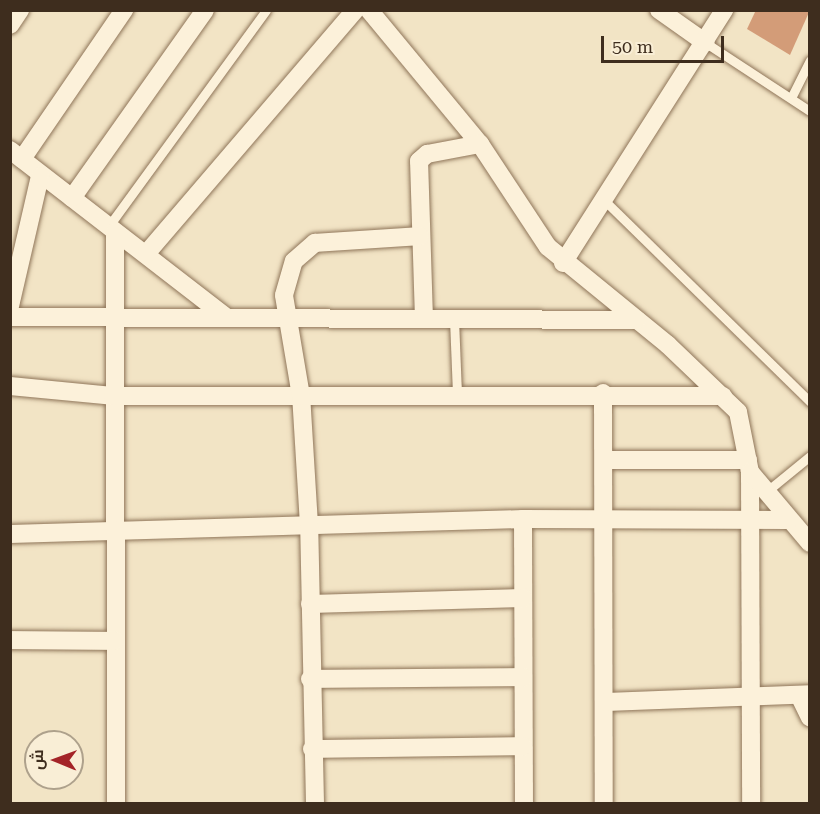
<!DOCTYPE html>
<meta charset="utf-8">
<style>
body{margin:0}
#map{position:relative;width:820px;height:814px;overflow:hidden;background:#f2e4c5;font-family:"Roboto Serif",Cairo,serif}
div>[style]{position:absolute}
.building>*{inset:0;background:#d39c78}
.roads{filter:drop-shadow(0 0 2px #8f7559) drop-shadow(0 0 2px #8f7559)}
.service>*{height:9px;margin:-4.5px;padding:0 4.5px;transform-origin:4.5px;border-radius:4.5px;background:#fcf1da}
.minor>*{height:18px;margin:-9px;padding:0 9px;transform-origin:9px;border-radius:9px;background:#fcf1da}
span{translate:-50% -50%;white-space:nowrap;text-align:center;line-height:1.15;-webkit-text-stroke:6px #f9eed6;paint-order:stroke}
.frame{position:absolute;inset:0;border:12px solid #3e2d1e;pointer-events:none}
.north{position:absolute;left:24px;top:730px;width:60px;height:60px;box-sizing:border-box;background:#f9eed6;border:2px solid #aea18c;border-radius:50%;rotate:271deg;font-size:16px;font-weight:700;line-height:24px;text-align:center;color:#3e2d1e}
.north::after{content:'';display:block;margin:auto;width:21px;height:27px;background:#a42428;clip-path:polygon(50% 0,100% 100%,50% 72%,0 100%)}
.scale{position:absolute;left:601px;top:36px;width:123px;height:27px;box-sizing:border-box;border:3px solid #3e2d1e;border-top:0;padding-left:8px;font-size:18px;line-height:21px;white-space:nowrap;color:#3e2d1e;-webkit-text-stroke:4px #f9eed6;paint-order:stroke}
</style>
<div id="map">
<div class="building">
<i style="clip-path:polygon(756px 10px,810px 10px,790px 55px,747px 29px)"></i>
</div>
<div class="roads">
<div class="service">
<i style="left:706px;top:43px;width:124px;rotate:33.2deg"></i>
<i style="left:791px;top:98px;width:42px;rotate:-63.4deg"></i>
<i style="left:604px;top:200px;width:289px;rotate:44.4deg"></i>
<i style="left:108px;top:227px;width:268px;rotate:-53.9deg"></i>
<i style="left:454px;top:319px;width:76px;rotate:87.7deg"></i>
<i style="left:766px;top:492px;width:57px;rotate:-39.3deg"></i>
</div>
<div class="minor">
<i style="left:369px;top:10px;width:174px;rotate:50.4deg"></i>
<i style="left:480px;top:144px;width:123px;rotate:56.6deg"></i>
<i style="left:548px;top:247px;width:155px;rotate:39.2deg"></i>
<i style="left:668px;top:345px;width:97px;rotate:43.7deg"></i>
<i style="left:738px;top:412px;width:61px;rotate:78.7deg"></i>
<i style="left:750px;top:472px;width:332px;rotate:89.8deg"></i>
<i style="left:659px;top:10px;width:57px;rotate:35.1deg"></i>
<i style="left:10px;top:25px;width:18px;rotate:-56deg"></i>
<i style="left:10px;top:150px;width:274px;rotate:37.7deg"></i>
<i style="left:22px;top:159px;width:181px;rotate:-55.6deg"></i>
<i style="left:72px;top:198px;width:230px;rotate:-54.7deg"></i>
<i style="left:115px;top:232px;width:572px;rotate:89.9deg"></i>
<i style="left:146px;top:254px;width:321px;rotate:-49.4deg"></i>
<i style="left:563px;top:263px;width:300px;rotate:-57.5deg"></i>
<i style="left:10px;top:306px;width:133px;rotate:-77deg"></i>
<i style="left:10px;top:317px;width:627px;rotate:0.27deg"></i>
<i style="left:424px;top:319px;width:158px;rotate:-91.8deg"></i>
<i style="left:419px;top:161px;width:11px;rotate:-41deg"></i>
<i style="left:427px;top:154px;width:54px;rotate:-10.7deg"></i>
<i style="left:10px;top:386px;width:103px;rotate:5.5deg"></i>
<i style="left:113px;top:396px;width:610px"></i>
<i style="left:603px;top:393px;width:411px;rotate:89.9deg"></i>
<i style="left:604px;top:460px;width:144px"></i>
<i style="left:750px;top:472px;width:93px;rotate:49.8deg"></i>
<i style="left:523px;top:519px;width:285px;rotate:89.8deg"></i>
<i style="left:10px;top:534px;width:513px;rotate:-1.67deg"></i>
<i style="left:523px;top:519px;width:266px;rotate:0.2deg"></i>
<i style="left:310px;top:604px;width:213px;rotate:-1.6deg"></i>
<i style="left:10px;top:640px;width:105px;rotate:0.5deg"></i>
<i style="left:310px;top:679px;width:213px;rotate:-0.5deg"></i>
<i style="left:799px;top:695px;width:25px;rotate:64deg"></i>
<i style="left:606px;top:702px;width:204px;rotate:-2.2deg"></i>
<i style="left:312px;top:749px;width:211px;rotate:-0.8deg"></i>
<i style="left:315px;top:804px;width:279px;rotate:-91.2deg"></i>
<i style="left:309px;top:525px;width:129px;rotate:-93.5deg"></i>
<i style="left:301px;top:396px;width:102px;rotate:-99.6deg"></i>
<i style="left:284px;top:295px;width:35px;rotate:-74deg"></i>
<i style="left:294px;top:261px;width:28px;rotate:-41deg"></i>
<i style="left:315px;top:243px;width:105px;rotate:-3.8deg"></i>
</div>
</div>
<div class="frame"></div>
<div class="north">ش</div>
<div class="scale">50 m</div>
</div>
